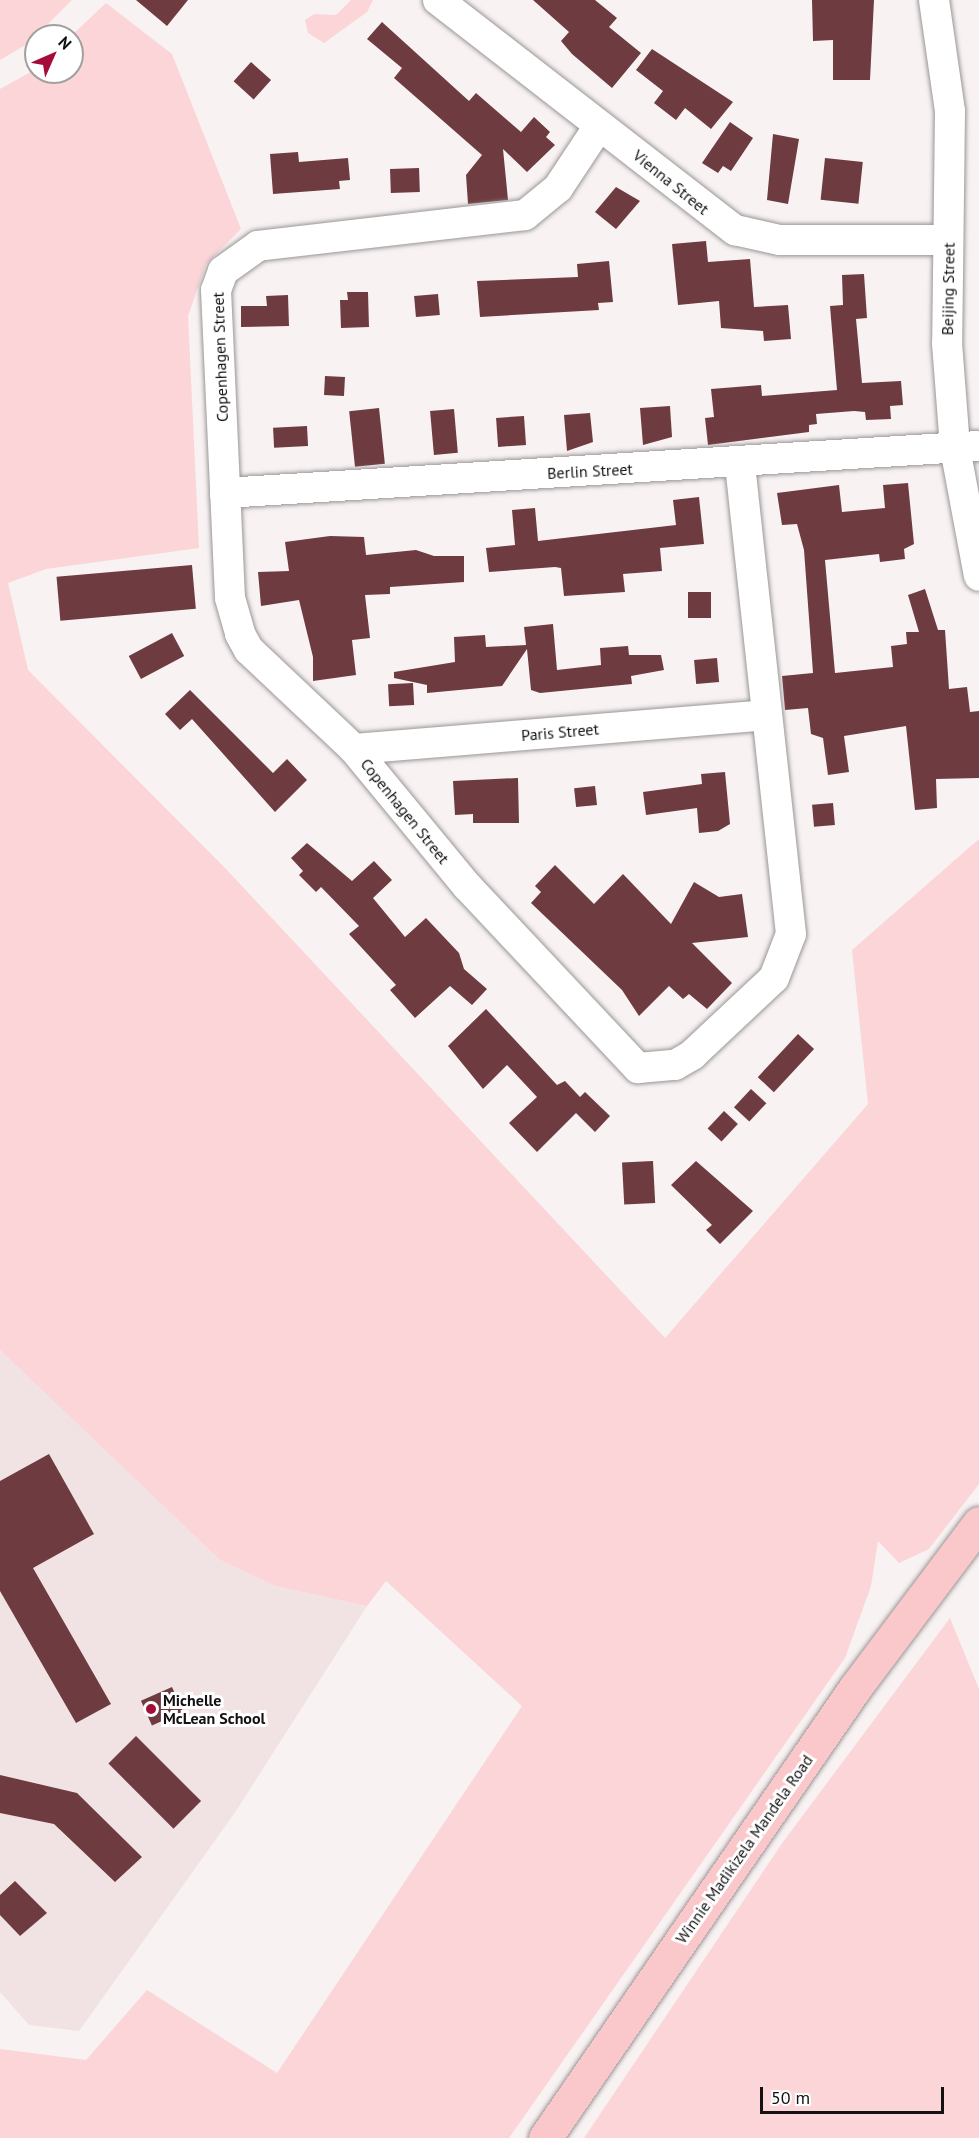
<!DOCTYPE html>
<style>
body{margin:0}
#map{position:relative;width:979px;height:2138px;overflow:hidden;background:#f8f2f3;font-family:"PT Sans",sans-serif}
div>[style]{position:absolute}
.built>*{inset:0;background:#f1e3e3}
.green>*{inset:0;background:#fbd5d7}
.building>*{inset:0;background:#6e3b40;transform-origin:0 0}
.roads{filter:drop-shadow(0 0 2px #9b9696) drop-shadow(0 0 2px #9b9696)}
.minor>*{height:30px;margin:-15px;padding:0 15px;transform-origin:15px;border-radius:15px;background:#fff}
.major>*{height:33px;margin:-16.5px;padding:0 16.5px;transform-origin:16.5px;border-radius:16.5px;background:#fac7cb}
.dots>*{width:16px;height:16px;translate:-50% -50%;box-sizing:border-box;border:3px solid #fff;border-radius:50%}
span{translate:-50% -50%;white-space:nowrap;text-align:center;line-height:1.15;-webkit-text-stroke:6px #fff;paint-order:stroke}
.street-label{font-size:16px;color:#131111}
.poi-label{font-size:16px;color:#131111;font-weight:700}
.left{translate:0 -50%;text-align:left}
.north{position:absolute;left:24px;top:24px;width:60px;height:60px;box-sizing:border-box;background:#fff;border:2px solid #a1a0a0;border-radius:50%;rotate:45deg;font-size:16px;font-weight:700;line-height:24px;text-align:center;color:#131111}
.north::after{content:'';display:block;margin:auto;width:21px;height:27px;background:#a60c38;clip-path:polygon(50% 0,100% 100%,50% 72%,0 100%)}
.scale{position:absolute;left:760px;top:2087px;width:184px;height:27px;box-sizing:border-box;border:3px solid #131111;border-top:0;padding-left:8px;font-size:18px;line-height:21px;white-space:nowrap;color:#131111;-webkit-text-stroke:4px #fff;paint-order:stroke}
</style>
<div id="map">
<div class="built">
<i style="clip-path:polygon(0 1350px,220px 1560px,275px 1586px,367px 1606px,236px 1811px,79px 2031px,29px 2025px,0 1992px)"></i>
</div>
<div class="green">
<i style="clip-path:polygon(0 0,72px 0,29px 43px,0 60px)"></i>
<i style="clip-path:polygon(351px 0,373px 0,367px 12px,324px 43px,308px 33px,305px 20px,314px 14px,336px 15px)"></i>
<i style="clip-path:polygon(106px 3px,172px 54px,241px 229px,206px 264px,188px 316px,199px 548px,46px 569px,8px 583px,28px 670px,225px 868px,665px 1338px,868px 1104px,852px 950px,979px 839px,979px 1484px,929px 1549px,899px 1563px,878px 1541px,871px 1586px,845px 1658px,509px 2138px,0 2138px,0 2049px,86px 2060px,147px 1990px,277px 2073px,522px 1706px,386px 1581px,367px 1606px,275px 1586px,220px 1560px,0 1350px,0 89px,36px 69px,72px 72px,71px 36px)"></i>
<i style="clip-path:polygon(950px 1618px,979px 1689px,979px 2138px,584px 2138px,783px 1842px)"></i>
</div>
<div class="building">
<i style="clip-path:polygon(136px 0,188px 0,167px 26px)"></i>
<i style="clip-path:polygon(533px 0,595px 0,617px 18px,609px 27px,641px 53px,612px 88px,572px 54px,561px 41px,569px 32px)"></i>
<i style="clip-path:polygon(812px 0,874px 0,870px 80px,833px 80px,833px 40px,813px 41px)"></i>
<i style="clip-path:polygon(382px 22px,469px 101px,476px 93px,521px 132px,534px 117px,550px 132px,546px 137px,555px 145px,527px 172px,503px 149px,508px 200px,468px 204px,466px 175px,482px 155px,394px 78px,402px 68px,367px 39px)"></i>
<i style="clip-path:polygon(652px 49px,733px 102px,711px 129px,685px 108px,676px 120px,654px 103px,663px 91px,636px 70px)"></i>
<i style="left:251px;top:62px;width:27px;height:26px;rotate:42deg"></i>
<i style="clip-path:polygon(730px 122px,753px 138px,731px 171px,723px 166px,718px 173px,702px 163px)"></i>
<i style="clip-path:polygon(773px 134px,799px 139px,788px 204px,767px 200px)"></i>
<i style="clip-path:polygon(298px 152px,299px 162px,348px 158px,350px 180px,339px 181px,340px 189px,273px 194px,270px 154px)"></i>
<i style="left:825px;top:158px;width:38px;height:42px;rotate:6deg"></i>
<i style="left:419px;top:168px;width:24px;height:29px;rotate:88deg"></i>
<i style="clip-path:polygon(616px 187px,640px 201px,616px 229px,595px 212px)"></i>
<i style="clip-path:polygon(706px 241px,708px 262px,750px 259px,754px 307px,788px 305px,791px 339px,764px 341px,763px 331px,721px 328px,719px 301px,678px 305px,672px 244px)"></i>
<i style="clip-path:polygon(609px 261px,613px 302px,598px 303px,599px 310px,480px 317px,477px 281px,578px 277px,577px 264px)"></i>
<i style="clip-path:polygon(864px 274px,867px 318px,856px 319px,862px 383px,901px 381px,903px 405px,890px 406px,891px 419px,866px 420px,865px 412px,854px 411px,816px 414px,817px 424px,809px 425px,809px 432px,708px 445px,705px 418px,714px 417px,711px 389px,761px 385px,762px 396px,837px 390px,830px 306px,843px 305px,842px 275px)"></i>
<i style="clip-path:polygon(347px 292px,368px 292px,369px 327px,341px 328px,340px 300px,348px 300px)"></i>
<i style="left:438px;top:294px;width:21px;height:24px;rotate:85deg"></i>
<i style="clip-path:polygon(288px 295px,289px 326px,241px 327px,241px 306px,267px 306px,266px 296px)"></i>
<i style="left:325px;top:376px;width:20px;height:19px;rotate:3deg"></i>
<i style="clip-path:polygon(670px 406px,672px 437px,643px 445px,640px 408px)"></i>
<i style="left:379px;top:408px;width:56px;height:30px;rotate:84deg"></i>
<i style="left:454px;top:409px;width:44px;height:24px;rotate:85deg"></i>
<i style="clip-path:polygon(590px 413px,593px 442px,567px 451px,564px 415px)"></i>
<i style="left:524px;top:416px;width:29px;height:28px;rotate:86deg"></i>
<i style="left:307px;top:426px;width:20px;height:34px;rotate:87deg"></i>
<i style="clip-path:polygon(908px 483px,914px 544px,904px 549px,905px 559px,880px 562px,879px 554px,825px 560px,835px 673px,893px 667px,891px 646px,907px 644px,906px 632px,919px 632px,908px 595px,925px 589px,938px 630px,945px 630px,949px 689px,967px 687px,970px 712px,979px 711px,979px 778px,936px 779px,937px 808px,915px 810px,906px 726px,844px 736px,849px 772px,828px 775px,823px 738px,811px 734px,808px 708px,785px 710px,782px 676px,813px 673px,804px 550px,797px 524px,782px 525px,777px 493px,839px 485px,842px 512px,885px 508px,883px 485px)"></i>
<i style="clip-path:polygon(699px 497px,704px 544px,660px 548px,662px 571px,623px 574px,625px 592px,564px 596px,561px 568px,555px 567px,489px 572px,486px 548px,515px 545px,512px 510px,535px 508px,538px 541px,676px 525px,673px 500px)"></i>
<i style="clip-path:polygon(330px 536px,364px 537px,366px 555px,416px 550px,434px 556px,464px 556px,464px 582px,390px 587px,390px 594px,365px 595px,370px 638px,352px 640px,356px 675px,313px 681px,313px 657px,299px 600px,261px 606px,258px 572px,289px 571px,285px 542px)"></i>
<i style="left:192px;top:565px;width:44px;height:136px;rotate:85deg"></i>
<i style="left:688px;top:592px;width:23px;height:26px"></i>
<i style="clip-path:polygon(553px 624px,557px 670px,601px 665px,600px 648px,628px 646px,629px 655px,661px 655px,664px 670px,631px 676px,632px 684px,540px 693px,531px 690px,527px 649px,502px 686px,427px 693px,427px 685px,394px 678px,394px 672px,455px 662px,454px 637px,485px 635px,486px 647px,526px 645px,524px 627px)"></i>
<i style="left:172px;top:633px;width:26px;height:49px;rotate:62deg"></i>
<i style="left:717px;top:658px;width:24px;height:23px;rotate:85deg"></i>
<i style="left:413px;top:683px;width:22px;height:25px;rotate:87deg"></i>
<i style="clip-path:polygon(190px 690px,273px 773px,287px 759px,307px 780px,275px 812px,192px 719px,180px 730px,165px 714px)"></i>
<i style="clip-path:polygon(725px 772px,730px 824px,718px 831px,699px 833px,697px 808px,646px 815px,643px 792px,702px 784px,701px 774px)"></i>
<i style="clip-path:polygon(518px 778px,519px 823px,473px 823px,473px 814px,455px 815px,453px 781px)"></i>
<i style="left:595px;top:786px;width:19px;height:21px;rotate:84deg"></i>
<i style="left:833px;top:803px;width:22px;height:21px;rotate:85deg"></i>
<i style="clip-path:polygon(307px 843px,352px 881px,374px 861px,392px 880px,373px 898px,405px 937px,426px 918px,459px 953px,464px 969px,487px 989px,472px 1005px,450px 986px,415px 1018px,390px 990px,396px 985px,349px 934px,359px 926px,321px 887px,316px 892px,299px 875px,303px 871px,291px 858px)"></i>
<i style="clip-path:polygon(555px 865px,594px 904px,623px 874px,671px 924px,694px 882px,719px 897px,742px 894px,748px 937px,692px 943px,732px 983px,707px 1009px,689px 994px,683px 999px,669px 986px,639px 1016px,622px 990px,531px 903px,541px 892px,535px 886px)"></i>
<i style="clip-path:polygon(486px 1009px,557px 1085px,565px 1081px,580px 1097px,585px 1092px,610px 1116px,595px 1132px,576px 1113px,537px 1152px,509px 1123px,537px 1097px,507px 1065px,483px 1089px,448px 1046px)"></i>
<i style="left:798px;top:1034px;width:22px;height:59px;rotate:43deg"></i>
<i style="left:751px;top:1089px;width:21px;height:25px;rotate:43deg"></i>
<i style="left:724px;top:1111px;width:19px;height:24px;rotate:43deg"></i>
<i style="left:653px;top:1161px;width:42px;height:31px;rotate:87deg"></i>
<i style="clip-path:polygon(696px 1161px,753px 1211px,720px 1244px,706px 1230px,712px 1225px,671px 1185px)"></i>
<i style="clip-path:polygon(49px 1454px,94px 1534px,33px 1568px,111px 1704px,76px 1723px,0 1591px,0 1481px)"></i>
<i style="left:172px;top:1687px;width:27px;height:34px;rotate:66deg"></i>
<i style="left:136px;top:1736px;width:92px;height:39px;rotate:45deg"></i>
<i style="clip-path:polygon(0 1775px,77px 1793px,142px 1857px,115px 1882px,54px 1824px,0 1813px)"></i>
<i style="clip-path:polygon(15px 1881px,47px 1913px,20px 1936px,0 1915px,0 1895px)"></i>
</div>
<div class="roads">
<div class="minor">
<i style="left:438px;top:0;width:376px;rotate:37.8deg"></i>
<i style="left:735px;top:230px;width:45px;rotate:12.8deg"></i>
<i style="left:779px;top:240px;width:169px"></i>
<i style="left:934px;top:0;width:112px;rotate:81.8deg"></i>
<i style="left:950px;top:111px;width:232px;rotate:90.7deg"></i>
<i style="left:947px;top:343px;width:105px;rotate:85.6deg"></i>
<i style="left:955px;top:448px;width:130px;rotate:79.4deg"></i>
<i style="left:599px;top:126px;width:74px;rotate:123.5deg"></i>
<i style="left:558px;top:188px;width:43px;rotate:140.7deg"></i>
<i style="left:525px;top:215px;width:269px;rotate:173.4deg"></i>
<i style="left:258px;top:246px;width:43px;rotate:144.5deg"></i>
<i style="left:223px;top:271px;width:20px;rotate:110deg"></i>
<i style="left:216px;top:290px;width:308px;rotate:87.4deg"></i>
<i style="left:230px;top:598px;width:37px;rotate:74deg"></i>
<i style="left:240px;top:634px;width:18px;rotate:61deg"></i>
<i style="left:249px;top:650px;width:144px;rotate:43.3deg"></i>
<i style="left:354px;top:749px;width:178px;rotate:50.5deg"></i>
<i style="left:467px;top:886px;width:250px;rotate:46.8deg"></i>
<i style="left:638px;top:1068px;width:37px;rotate:-5deg"></i>
<i style="left:675px;top:1065px;width:20px;rotate:-30deg"></i>
<i style="left:692px;top:1055px;width:112px;rotate:-43.2deg"></i>
<i style="left:774px;top:978px;width:47px;rotate:-68.9deg"></i>
<i style="left:791px;top:934px;width:475px;rotate:-96.2deg"></i>
<i style="left:225px;top:493px;width:755px;rotate:-3.57deg"></i>
<i style="left:354px;top:749px;width:413px;rotate:-4.7deg"></i>
</div>
<div class="major">
<i style="left:545px;top:2138px;width:546px;rotate:-55.44deg"></i>
<i style="left:855px;top:1688px;width:206px;rotate:-53.1deg"></i>
</div>
</div>
<div class="dots">
<i style="left:151px;top:1709px;background:#a60c38"></i>
</div>
<div class="street-label">
<span style="left:671px;top:182px;rotate:39deg">Vienna Street</span>
<span style="left:948px;top:289px;rotate:-89deg">Beijing Street</span>
<span style="left:220px;top:357px;rotate:-92deg">Copenhagen Street</span>
<span style="left:590px;top:471px;rotate:-3deg">Berlin Street</span>
<span style="left:560px;top:732px;rotate:-5deg">Paris Street</span>
<span style="left:405px;top:811px;rotate:51deg">Copenhagen Street</span>
<span style="left:744px;top:1849px;rotate:-55deg">Winnie Madikizela Mandela Road</span>
</div>
<div class="poi-label">
<span class="left" style="left:163px;top:1709px">Michelle<br>McLean School</span>
</div>
<div class="north">N</div>
<div class="scale">50 m</div>
</div>
